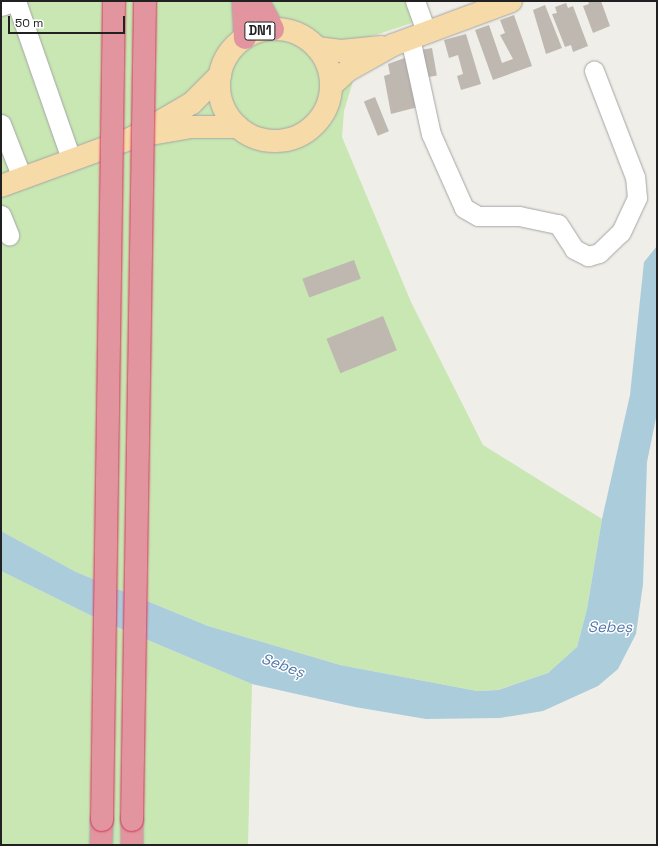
<!DOCTYPE html>
<meta charset="utf-8">
<style>
body{margin:0}
#map{position:relative;width:658px;height:846px;overflow:hidden;background:#f0eee8;font-family:"Space Grotesk",sans-serif}
div>[style]{position:absolute}
.grass>*{inset:0;background:#c8e7b2}
.water>*{inset:0;background:#abccdb}
.building>*{inset:0;background:#beb8b1;transform-origin:0 0}
.roads{filter:drop-shadow(0 0 1px #a5a5a5) drop-shadow(0 0 1px #a5a5a5)}
.minor>*{height:19px;margin:-9.5px;padding:0 9.5px;transform-origin:9.5px;border-radius:9.5px;background:#fff}
.major>*{height:22px;margin:-11px;padding:0 11px;transform-origin:11px;border-radius:11px;background:#f6daa7}
.major>.ring{margin:-11px;padding:0;box-sizing:content-box;background:none;border:22px solid #f6daa7;border-radius:50%}
.highway>*{height:22px;margin:-11px;padding:0 11px;transform-origin:11px;border-radius:11px;background:#e2959e}
.bridges{filter:drop-shadow(0 0 1px #d0335d) drop-shadow(0 0 1px #d0335d)}
.highway-bridge>*{height:22px;margin:-11px;padding:0 11px;transform-origin:11px;border-radius:11px;background:#e2959e}
span{translate:-50% -50%;white-space:nowrap;text-align:center;line-height:1.15;-webkit-text-stroke:3px #fff;paint-order:stroke}
.shield-label span{padding:1px 3px;background:#fff;border:1px solid;border-radius:3px;-webkit-text-stroke-width:0}
.shield-label{font-size:13px;color:#212121;font-weight:700}
.water-label{font-size:15px;color:#5278ab;font-style:italic}
.frame{position:absolute;inset:0;border:2px solid #212121;pointer-events:none}
.scale{position:absolute;left:8px;top:16px;width:117px;height:18px;box-sizing:border-box;border:2px solid #212121;border-top:0;padding-left:5px;font-size:12px;line-height:14px;white-space:nowrap;color:#212121;-webkit-text-stroke:3px #fff;paint-order:stroke}
</style>
<div id="map">
<div class="grass">
<i style="clip-path:polygon(1px 1px,408px 1px,415px 22px,345px 45px,353px 81px,344px 111px,342px 137px,411px 302px,483px 445px,602px 519px,587px 609px,577px 647px,548px 673px,497px 690px,477px 691px,340px 665px,208px 626px,76px 572px,1px 531px)"></i>
<i style="clip-path:polygon(1px 571px,98px 619px,252px 684px,248px 845px,1px 845px)"></i>
</div>
<div class="water">
<i style="clip-path:polygon(657px 246px,657px 413px,647px 462px,643px 584px,636px 634px,618px 669px,598px 686px,543px 711px,500px 718px,426px 719px,355px 707px,252px 684px,98px 619px,1px 571px,1px 531px,76px 572px,208px 626px,340px 665px,477px 691px,498px 690px,548px 673px,577px 647px,587px 609px,602px 519px,630px 395px,644px 262px)"></i>
</div>
<div class="building">
<i style="clip-path:polygon(588px 1px,601px 1px,610px 26px,593px 33px,583px 6px,589px 4px)"></i>
<i style="clip-path:polygon(566px 3px,568px 8px,573px 6px,588px 46px,573px 52px,571px 45px,565px 47px,552px 14px,557px 13px,555px 7px)"></i>
<i style="clip-path:polygon(545px 5px,562px 48px,546px 54px,533px 10px)"></i>
<i style="clip-path:polygon(514px 15px,532px 66px,493px 80px,475px 30px,489px 25px,502px 63px,513px 59px,500px 35px,505px 33px,500px 20px)"></i>
<i style="clip-path:polygon(466px 34px,481px 84px,461px 90px,457px 76px,463px 74px,458px 55px,449px 58px,444px 40px)"></i>
<i style="left:432px;top:48px;width:28px;height:11px;rotate:80deg"></i>
<i style="clip-path:polygon(410px 56px,418px 107px,391px 114px,384px 76px,390px 74px,388px 64px)"></i>
<i style="left:375px;top:97px;width:37px;height:12px;rotate:68deg"></i>
<i style="left:354px;top:260px;width:20px;height:55px;rotate:70deg"></i>
<i style="left:383px;top:316px;width:37px;height:61px;rotate:68deg"></i>
</div>
<div class="roads">
<div class="minor">
<i style="left:415px;top:1px;width:33px;rotate:70deg"></i>
<i style="left:1px;top:6px;width:16px;rotate:-18deg"></i>
<i style="left:16px;top:1px;width:167px;rotate:70.8deg"></i>
<i style="left:410px;top:38px;width:98px;rotate:77.7deg"></i>
<i style="left:431px;top:134px;width:81px;rotate:66deg"></i>
<i style="left:464px;top:208px;width:16px;rotate:30deg"></i>
<i style="left:478px;top:216px;width:41px"></i>
<i style="left:519px;top:216px;width:40px;rotate:12deg"></i>
<i style="left:558px;top:224px;width:30px;rotate:57deg"></i>
<i style="left:574px;top:249px;width:16px;rotate:27deg"></i>
<i style="left:588px;top:256px;width:11px;rotate:-15deg"></i>
<i style="left:599px;top:253px;width:30px;rotate:-44deg"></i>
<i style="left:621px;top:232px;width:38px;rotate:-65deg"></i>
<i style="left:637px;top:198px;width:21px;rotate:-95deg"></i>
<i style="left:635px;top:177px;width:114px;rotate:-111.1deg"></i>
<i style="left:1px;top:124px;width:58px;rotate:68.7deg"></i>
<i style="left:1px;top:215px;width:22px;rotate:68deg"></i>
</div>
<div class="major">
<i class="ring" style="left:219px;top:29px;width:90px;height:90px"></i>
<i style="left:317px;top:48px;width:24px;rotate:7deg"></i>
<i style="left:341px;top:51px;width:41px;rotate:-5.6deg"></i>
<i style="left:331px;top:86px;width:22px;rotate:-43deg"></i>
<i style="left:347px;top:71px;width:53px;rotate:-29.5deg"></i>
<i style="left:393px;top:45px;width:126px;rotate:-20.4deg"></i>
<i style="left:151px;top:134px;width:41px;rotate:-9.9deg"></i>
<i style="left:191px;top:127px;width:47px"></i>
<i style="left:1px;top:186px;width:140px;rotate:-20.1deg"></i>
<i style="left:132px;top:138px;width:69px;rotate:-30.3deg"></i>
<i style="left:192px;top:103px;width:40px;rotate:-45deg"></i>
</div>
<div class="highway">
<i style="left:243px;top:1px;width:37px;rotate:87deg"></i>
<i style="left:258px;top:1px;width:32px;rotate:62deg"></i>
<i style="left:101px;top:845px;width:25px;rotate:-88deg"></i>
<i style="left:132px;top:845px;width:25px;rotate:-90deg"></i>
</div>
</div>
<div class="bridges">
<div class="highway-bridge">
<i style="left:102px;top:820px;width:819px;rotate:-89.16deg"></i>
<i style="left:132px;top:820px;width:819px;rotate:-89.09deg"></i>
</div>
</div>
<div class="shield-label">
<span style="left:260px;top:31px">DN1</span>
</div>
<div class="water-label">
<span style="left:610px;top:627px">Sebeș</span>
<span style="left:283px;top:665px;rotate:20deg">Sebeș</span>
</div>
<div class="frame"></div>
<div class="scale">50 m</div>
</div>
